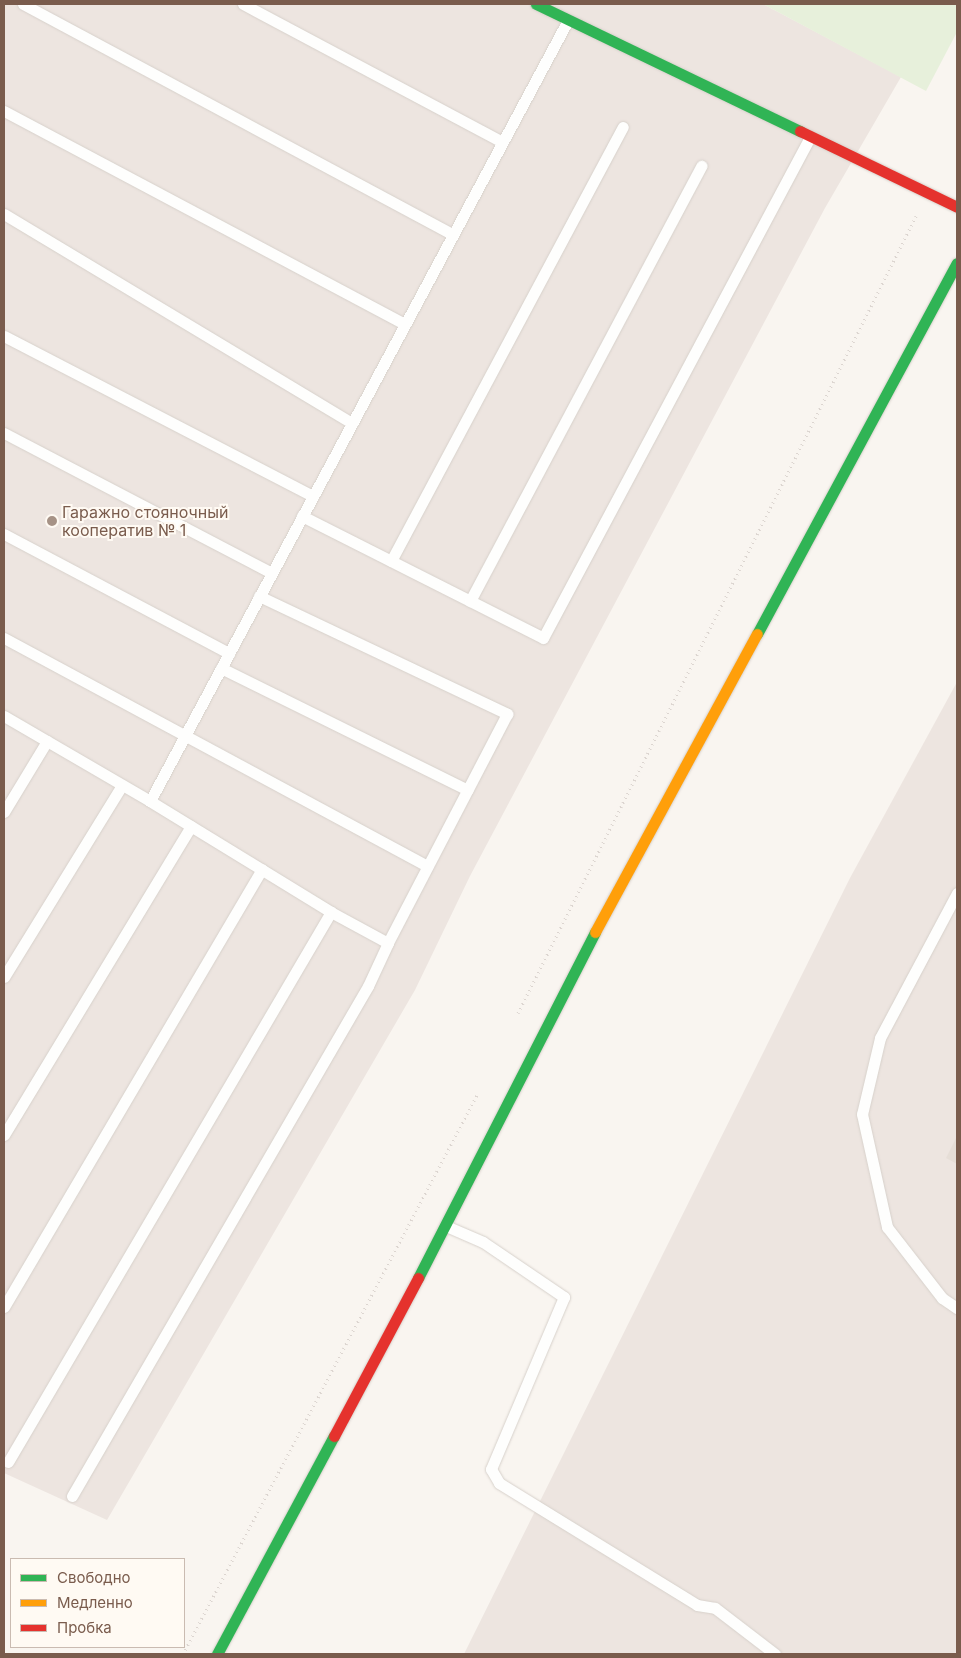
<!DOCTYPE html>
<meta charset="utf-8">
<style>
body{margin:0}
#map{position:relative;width:961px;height:1658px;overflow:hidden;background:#f9f5f0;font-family:Inter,sans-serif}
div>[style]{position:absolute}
.industrial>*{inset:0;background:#ede5e0}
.green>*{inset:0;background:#e7f0db}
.building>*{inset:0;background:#e6ded7}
.path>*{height:3px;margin-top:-1.5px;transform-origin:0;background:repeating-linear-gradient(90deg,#dcd5d0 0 1px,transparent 0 5px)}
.roads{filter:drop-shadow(0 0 1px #d7d1cb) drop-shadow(0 0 1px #d7d1cb)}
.lane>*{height:11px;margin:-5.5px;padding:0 5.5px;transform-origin:5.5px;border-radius:5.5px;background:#fefefd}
.fast>*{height:11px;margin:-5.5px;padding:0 5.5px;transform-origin:5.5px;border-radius:5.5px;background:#30b455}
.slow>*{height:11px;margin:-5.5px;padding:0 5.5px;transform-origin:5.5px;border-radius:5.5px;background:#ff9f0a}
.jam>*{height:11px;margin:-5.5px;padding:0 5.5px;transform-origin:5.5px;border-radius:5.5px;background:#e5322d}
.dots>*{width:14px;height:14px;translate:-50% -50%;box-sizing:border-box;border:2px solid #fffaf3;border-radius:50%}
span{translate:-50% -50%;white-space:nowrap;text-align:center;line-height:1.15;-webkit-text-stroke:4px #fffaf3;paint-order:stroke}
.poi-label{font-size:16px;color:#7a5c4d}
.left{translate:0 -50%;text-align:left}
.frame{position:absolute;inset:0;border:5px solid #7a5c4d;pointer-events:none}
.legend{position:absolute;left:10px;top:1558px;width:175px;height:90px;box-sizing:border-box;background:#fffaf3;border:1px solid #cabbb1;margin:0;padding:6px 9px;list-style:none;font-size:15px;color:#7a5c4d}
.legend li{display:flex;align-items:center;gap:10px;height:25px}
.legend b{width:25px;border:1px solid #cabbb1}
</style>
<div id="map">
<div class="industrial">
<i style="clip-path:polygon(4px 4px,763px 4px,901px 77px,825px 208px,470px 876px,415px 990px,107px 1520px,4px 1473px)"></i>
<i style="clip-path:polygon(957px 682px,957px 1654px,464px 1654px,850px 878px)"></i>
</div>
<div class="green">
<i style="clip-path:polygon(763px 4px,957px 4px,957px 32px,926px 91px)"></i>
</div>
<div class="building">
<i style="clip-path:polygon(957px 1136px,957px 1164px,946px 1158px)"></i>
</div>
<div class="path">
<i style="left:518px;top:1013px;width:891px;rotate:-63.46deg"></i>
<i style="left:183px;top:1654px;width:632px;rotate:-62.26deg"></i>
</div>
<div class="roads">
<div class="lane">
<i style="left:23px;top:4px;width:488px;rotate:28.2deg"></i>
<i style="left:243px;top:4px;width:294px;rotate:28deg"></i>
<i style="left:4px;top:111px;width:454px;rotate:28deg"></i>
<i style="left:4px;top:214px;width:406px;rotate:31deg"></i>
<i style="left:4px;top:336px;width:348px;rotate:27.4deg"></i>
<i style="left:4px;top:433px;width:302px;rotate:27.6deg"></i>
<i style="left:302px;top:516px;width:270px;rotate:26.8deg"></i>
<i style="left:543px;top:638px;width:565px;rotate:-61.94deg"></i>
<i style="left:4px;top:534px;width:255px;rotate:27.9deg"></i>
<i style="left:391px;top:561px;width:492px;rotate:-61.9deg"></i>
<i style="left:259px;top:596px;width:275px;rotate:25.4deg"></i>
<i style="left:507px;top:714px;width:258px;rotate:117.5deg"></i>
<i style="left:470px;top:601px;width:493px;rotate:-62deg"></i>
<i style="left:4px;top:638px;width:481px;rotate:28.3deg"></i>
<i style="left:221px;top:668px;width:275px;rotate:26.3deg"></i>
<i style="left:4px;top:716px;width:169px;rotate:30.2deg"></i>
<i style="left:150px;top:801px;width:886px;rotate:-61.84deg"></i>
<i style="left:4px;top:812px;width:83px;rotate:-58.8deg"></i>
<i style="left:957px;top:893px;width:164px;rotate:118deg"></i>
<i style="left:880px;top:1038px;width:78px;rotate:103.3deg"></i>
<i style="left:862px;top:1114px;width:116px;rotate:77.5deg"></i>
<i style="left:887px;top:1227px;width:90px;rotate:52.2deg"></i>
<i style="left:942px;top:1298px;width:18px;rotate:34deg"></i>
<i style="left:4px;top:977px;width:225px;rotate:-58.4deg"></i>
<i style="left:4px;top:1135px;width:361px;rotate:-58.8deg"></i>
<i style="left:446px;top:1226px;width:40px;rotate:23.4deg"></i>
<i style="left:483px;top:1242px;width:98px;rotate:34.2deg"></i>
<i style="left:564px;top:1297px;width:187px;rotate:113deg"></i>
<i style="left:491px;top:1469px;width:16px;rotate:60deg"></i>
<i style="left:499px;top:1483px;width:233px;rotate:31.6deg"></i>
<i style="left:697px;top:1605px;width:18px;rotate:9deg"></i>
<i style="left:715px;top:1608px;width:76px;rotate:37.5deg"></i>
<i style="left:4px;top:1307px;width:508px;rotate:-59.5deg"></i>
<i style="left:8px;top:1462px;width:638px;rotate:-59.58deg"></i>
<i style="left:331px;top:912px;width:212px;rotate:-148.5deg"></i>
<i style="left:72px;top:1496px;width:590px;rotate:-59.87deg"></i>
<i style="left:368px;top:986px;width:47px;rotate:-65.1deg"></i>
<i style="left:388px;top:943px;width:65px;rotate:-151.5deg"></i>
</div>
<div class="fast">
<i style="left:536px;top:4px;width:293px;rotate:25.7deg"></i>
<i style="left:757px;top:634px;width:421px;rotate:-61.7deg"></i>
<i style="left:418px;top:1278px;width:389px;rotate:-62.9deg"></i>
<i style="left:217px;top:1654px;width:247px;rotate:-61.8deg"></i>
</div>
<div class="slow">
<i style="left:595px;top:932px;width:339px;rotate:-61.5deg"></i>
</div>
<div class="jam">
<i style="left:800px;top:131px;width:174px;rotate:25.8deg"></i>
<i style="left:334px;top:1436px;width:179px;rotate:-62deg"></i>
</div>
</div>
<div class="dots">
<i style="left:52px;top:521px;background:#a69286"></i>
</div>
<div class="poi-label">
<span class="left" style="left:62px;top:521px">Гаражно стояночный<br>кооператив № 1</span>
</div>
<div class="frame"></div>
<ul class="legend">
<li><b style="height:6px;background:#30b455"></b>Свободно</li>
<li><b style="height:6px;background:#ff9f0a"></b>Медленно</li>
<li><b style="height:6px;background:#e5322d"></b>Пробка</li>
</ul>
</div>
